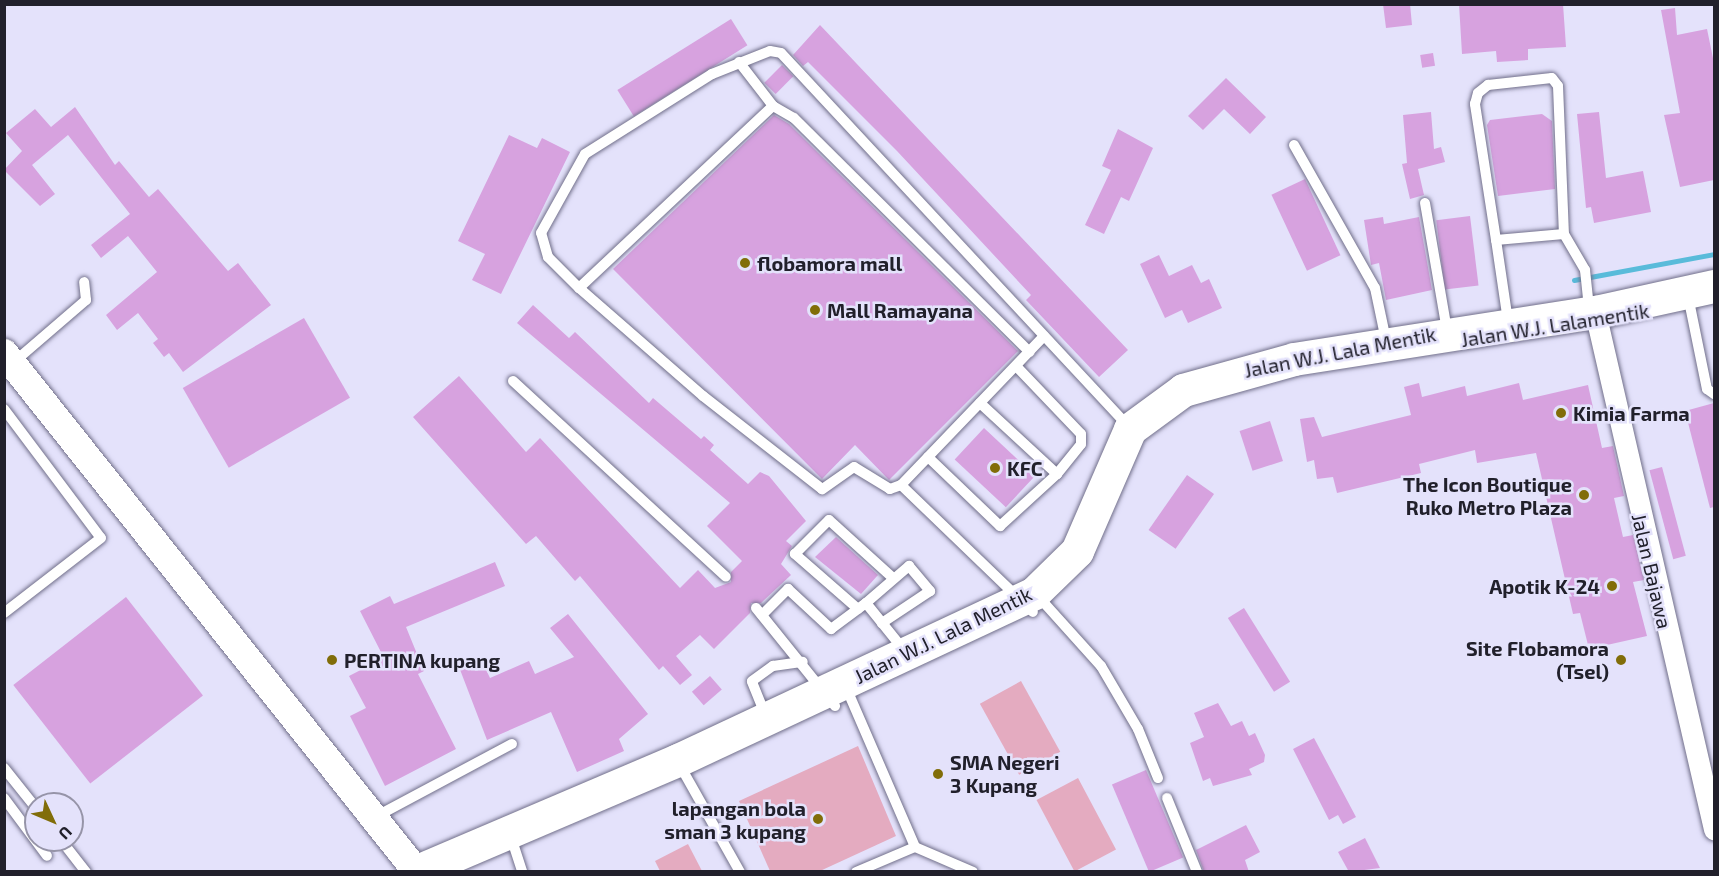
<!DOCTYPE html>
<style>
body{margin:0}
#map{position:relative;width:1719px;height:876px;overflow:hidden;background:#e4e2fb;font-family:"Exo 2",sans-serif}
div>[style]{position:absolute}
.green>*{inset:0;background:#e4abc0;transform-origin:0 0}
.stream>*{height:5px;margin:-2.5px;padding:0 2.5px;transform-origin:2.5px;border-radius:2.5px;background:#59bbda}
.building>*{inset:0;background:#d7a2df;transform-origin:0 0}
.roads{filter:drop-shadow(0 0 2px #716f8a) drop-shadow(0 0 2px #716f8a)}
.lane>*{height:10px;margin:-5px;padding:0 5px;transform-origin:5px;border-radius:5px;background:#fff}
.street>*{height:21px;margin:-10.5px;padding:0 10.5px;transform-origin:10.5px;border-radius:10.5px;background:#fff}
.secondary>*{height:28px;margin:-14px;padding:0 14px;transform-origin:14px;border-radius:14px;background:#fff}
.primary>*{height:33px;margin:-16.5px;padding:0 16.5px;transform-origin:16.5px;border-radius:16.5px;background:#fff}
.dots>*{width:16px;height:16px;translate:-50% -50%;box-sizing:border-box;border:3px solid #e4e2fb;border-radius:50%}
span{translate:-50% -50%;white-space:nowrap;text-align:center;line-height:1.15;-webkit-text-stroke:5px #e4e2fb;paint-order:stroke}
.poi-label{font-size:20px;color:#21202b;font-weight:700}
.left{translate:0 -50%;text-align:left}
.right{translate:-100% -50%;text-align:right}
.street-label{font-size:20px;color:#21202b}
.frame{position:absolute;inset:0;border:6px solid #21202b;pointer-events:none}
.north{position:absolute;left:24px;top:792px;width:60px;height:60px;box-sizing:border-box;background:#e4e2fb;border:2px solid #9694a8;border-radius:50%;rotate:134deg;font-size:16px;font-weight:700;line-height:24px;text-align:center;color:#21202b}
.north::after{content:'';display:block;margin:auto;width:21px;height:27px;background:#816d09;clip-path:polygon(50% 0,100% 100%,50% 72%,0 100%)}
</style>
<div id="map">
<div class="green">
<i style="left:1021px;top:681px;width:81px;height:47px;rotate:61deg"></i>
<i style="clip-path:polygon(858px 746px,896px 836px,820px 871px,770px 871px,739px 801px)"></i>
<i style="left:1078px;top:778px;width:81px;height:47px;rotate:62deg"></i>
<i style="clip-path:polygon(688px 844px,702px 871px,660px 871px,655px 861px)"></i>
</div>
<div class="stream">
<i style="left:1574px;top:280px;width:142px;rotate:-10.5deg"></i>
</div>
<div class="building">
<i style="clip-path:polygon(1383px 4px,1410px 4px,1412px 25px,1386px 28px)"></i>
<i style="clip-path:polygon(1459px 4px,1563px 4px,1566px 47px,1528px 49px,1528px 60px,1497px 62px,1496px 51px,1462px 54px)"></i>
<i style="clip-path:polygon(1675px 8px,1677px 35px,1707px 29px,1714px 63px,1714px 180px,1680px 187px,1664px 115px,1680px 113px,1661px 10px)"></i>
<i style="left:731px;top:19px;width:31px;height:134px;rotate:58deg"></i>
<i style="clip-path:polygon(820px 25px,1128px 350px,1099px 377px,1026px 300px,1031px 295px,897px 151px,808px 62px,803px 66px,793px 55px)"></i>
<i style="left:1433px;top:53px;width:13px;height:13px;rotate:81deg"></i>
<i style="left:782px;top:65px;width:16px;height:25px;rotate:45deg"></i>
<i style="clip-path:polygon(1226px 78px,1266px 117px,1250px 134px,1224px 109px,1203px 130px,1188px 116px)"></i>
<i style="clip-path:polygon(75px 107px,115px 165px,119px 161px,149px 197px,158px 189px,228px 271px,238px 263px,271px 305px,183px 372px,169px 353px,164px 357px,153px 343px,158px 339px,138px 313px,117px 330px,106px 315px,157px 272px,128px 236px,101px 258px,91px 245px,130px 214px,68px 135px,32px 165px,55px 194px,40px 206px,4px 170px,22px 151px,6px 133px,35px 109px,51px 127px)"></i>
<i style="clip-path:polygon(1431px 112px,1434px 149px,1441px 147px,1445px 162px,1418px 169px,1424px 195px,1410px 199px,1402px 164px,1407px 163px,1403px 115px)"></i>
<i style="clip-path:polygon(1599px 112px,1606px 178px,1643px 171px,1651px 212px,1594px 223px,1591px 207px,1586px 208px,1577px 114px)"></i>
<i style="clip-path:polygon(1542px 114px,1552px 121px,1555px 189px,1498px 196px,1487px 125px,1490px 120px)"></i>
<i style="clip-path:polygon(774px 115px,789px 124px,1018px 351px,889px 480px,855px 445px,822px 479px,613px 269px)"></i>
<i style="clip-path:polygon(1118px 129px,1153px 148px,1129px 201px,1121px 197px,1104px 234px,1085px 225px,1111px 170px,1102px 166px)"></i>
<i style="clip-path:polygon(509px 135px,537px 148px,542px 138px,570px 152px,501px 294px,472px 280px,485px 254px,458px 241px)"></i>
<i style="left:1305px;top:179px;width:84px;height:37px;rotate:65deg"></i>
<i style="left:1470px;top:216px;width:70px;height:34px;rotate:83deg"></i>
<i style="clip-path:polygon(1383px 217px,1384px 224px,1419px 217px,1432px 290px,1386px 300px,1379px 263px,1371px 265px,1364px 220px)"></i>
<i style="clip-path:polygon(1159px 255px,1169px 276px,1192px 265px,1201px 283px,1209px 279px,1222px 308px,1188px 323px,1182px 310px,1165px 318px,1140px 264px)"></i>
<i style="clip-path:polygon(533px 305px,569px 338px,575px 332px,649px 403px,653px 398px,701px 439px,704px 436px,714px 445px,710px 450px,748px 484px,760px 472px,769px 476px,806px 521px,786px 541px,792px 546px,781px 564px,791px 575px,761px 603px,751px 603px,750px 613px,714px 649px,700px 635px,676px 656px,692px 675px,680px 685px,663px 666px,659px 670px,580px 576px,575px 581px,536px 536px,526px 544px,413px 417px,459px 376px,526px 452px,540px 438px,680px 588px,698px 570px,715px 588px,731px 582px,731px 572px,742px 561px,707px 526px,730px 503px,517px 323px)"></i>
<i style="left:304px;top:318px;width:92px;height:140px;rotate:60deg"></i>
<i style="clip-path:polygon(1419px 383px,1422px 397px,1465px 386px,1467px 396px,1519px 383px,1523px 400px,1588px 385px,1602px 448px,1613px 446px,1624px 496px,1614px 498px,1623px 537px,1633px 535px,1644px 580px,1633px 582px,1647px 636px,1589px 649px,1580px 613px,1573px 614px,1536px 453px,1477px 463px,1475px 450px,1419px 464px,1421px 473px,1337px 493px,1333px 477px,1317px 479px,1314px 460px,1307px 462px,1300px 419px,1314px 417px,1322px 437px,1411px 415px,1404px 387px)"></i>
<i style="clip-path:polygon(1714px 403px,1714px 507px,1710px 508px,1685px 411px)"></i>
<i style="left:1270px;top:421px;width:42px;height:32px;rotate:72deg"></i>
<i style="left:984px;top:428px;width:70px;height:43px;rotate:43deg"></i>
<i style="left:1662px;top:467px;width:92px;height:13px;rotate:75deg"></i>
<i style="left:1187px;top:475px;width:33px;height:67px;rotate:35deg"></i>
<i style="clip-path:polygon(836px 537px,878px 575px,861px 594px,815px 557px)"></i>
<i style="clip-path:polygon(495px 562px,505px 586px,406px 627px,424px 671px,418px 674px,456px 749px,385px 786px,350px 716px,366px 708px,349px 676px,384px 658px,360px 611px,390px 596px,394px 604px)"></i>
<i style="left:126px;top:597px;width:125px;height:143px;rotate:52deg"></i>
<i style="left:1244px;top:608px;width:87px;height:19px;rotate:58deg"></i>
<i style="clip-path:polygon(568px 614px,648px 714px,619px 739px,624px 751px,577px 772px,551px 712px,487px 740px,459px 667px,480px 657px,490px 678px,529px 661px,535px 674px,574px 657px,550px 628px)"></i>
<i style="left:710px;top:676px;width:18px;height:24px;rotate:49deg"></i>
<i style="clip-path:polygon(1218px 703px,1231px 726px,1242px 721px,1249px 736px,1255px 733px,1265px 755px,1264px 762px,1249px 769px,1252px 775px,1213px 786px,1210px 778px,1203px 781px,1190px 743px,1204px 737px,1194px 713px)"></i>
<i style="clip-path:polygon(1314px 738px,1356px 817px,1343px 824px,1338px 815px,1329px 820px,1293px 749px)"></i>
<i style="left:1146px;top:770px;width:95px;height:37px;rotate:67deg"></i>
<i style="clip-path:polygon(1246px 825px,1260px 852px,1245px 860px,1249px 872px,1204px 872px,1196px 850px)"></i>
<i style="clip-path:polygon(1365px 838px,1380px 868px,1349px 872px,1338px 852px)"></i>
</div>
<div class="roads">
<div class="lane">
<i style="left:739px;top:62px;width:56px;rotate:52.3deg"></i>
<i style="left:1294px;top:145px;width:164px;rotate:60.5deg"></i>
<i style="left:1375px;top:288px;width:53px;rotate:78.1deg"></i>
<i style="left:1425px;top:203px;width:129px;rotate:80.2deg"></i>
<i style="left:1496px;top:240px;width:138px;rotate:-98.8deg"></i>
<i style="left:1475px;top:104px;width:11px;rotate:-75deg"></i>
<i style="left:1478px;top:93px;width:13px;rotate:-39deg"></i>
<i style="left:1488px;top:85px;width:64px;rotate:-6.2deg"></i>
<i style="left:1552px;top:78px;width:10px;rotate:53deg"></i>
<i style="left:1558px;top:86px;width:148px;rotate:87.7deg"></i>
<i style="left:579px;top:288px;width:266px;rotate:-43.2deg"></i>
<i style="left:773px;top:106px;width:24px;rotate:30deg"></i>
<i style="left:794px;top:118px;width:332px;rotate:44.8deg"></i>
<i style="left:1688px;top:296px;width:95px;rotate:78.5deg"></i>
<i style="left:1707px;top:389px;width:9px;rotate:36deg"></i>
<i style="left:1508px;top:321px;width:82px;rotate:-98.4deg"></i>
<i style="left:1496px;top:240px;width:68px;rotate:-5deg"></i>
<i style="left:1564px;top:234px;width:42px;rotate:59.7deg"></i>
<i style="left:1585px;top:270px;width:38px;rotate:84deg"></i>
<i style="left:1044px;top:336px;width:207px;rotate:133.8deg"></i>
<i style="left:901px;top:485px;width:12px;rotate:160deg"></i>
<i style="left:890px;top:489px;width:42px;rotate:-148.6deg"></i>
<i style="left:854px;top:467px;width:39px;rotate:145deg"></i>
<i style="left:822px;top:489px;width:151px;rotate:-142deg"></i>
<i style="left:703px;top:396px;width:164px;rotate:-138.9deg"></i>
<i style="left:579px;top:288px;width:44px;rotate:-135deg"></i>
<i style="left:548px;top:257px;width:25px;rotate:-106deg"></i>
<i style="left:541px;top:233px;width:90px;rotate:-60.9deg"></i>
<i style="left:585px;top:154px;width:150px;rotate:-32.2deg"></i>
<i style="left:712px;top:74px;width:62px;rotate:-21.6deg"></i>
<i style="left:770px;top:51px;width:11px;rotate:10deg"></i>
<i style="left:781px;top:53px;width:511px;rotate:47.06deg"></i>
<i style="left:14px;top:362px;width:95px;rotate:-40.7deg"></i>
<i style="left:86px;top:300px;width:18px;rotate:-96deg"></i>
<i style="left:513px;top:381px;width:289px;rotate:42.6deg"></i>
<i style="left:980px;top:403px;width:105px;rotate:42.7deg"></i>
<i style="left:4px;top:409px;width:161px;rotate:53.1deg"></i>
<i style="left:101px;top:538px;width:123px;rotate:142.3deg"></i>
<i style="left:928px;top:457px;width:100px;rotate:43.8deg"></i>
<i style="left:1000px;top:526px;width:77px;rotate:-42.4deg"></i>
<i style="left:1057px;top:474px;width:38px;rotate:-51deg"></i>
<i style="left:1081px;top:444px;width:10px;rotate:-90deg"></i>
<i style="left:1081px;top:434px;width:94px;rotate:-133.7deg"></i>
<i style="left:901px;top:485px;width:183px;rotate:43.9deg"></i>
<i style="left:1037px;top:595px;width:96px;rotate:48deg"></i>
<i style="left:1101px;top:666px;width:73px;rotate:59.6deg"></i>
<i style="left:1138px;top:729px;width:53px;rotate:67.8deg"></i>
<i style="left:866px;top:603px;width:57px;rotate:-40.7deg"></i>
<i style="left:909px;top:566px;width:33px;rotate:50deg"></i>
<i style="left:930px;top:591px;width:58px;rotate:146.3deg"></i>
<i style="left:756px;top:608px;width:126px;rotate:51.1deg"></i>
<i style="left:858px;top:609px;width:84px;rotate:-138.9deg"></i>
<i style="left:795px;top:554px;width:48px;rotate:-45deg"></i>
<i style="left:829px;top:520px;width:86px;rotate:42.2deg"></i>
<i style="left:762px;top:615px;width:37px;rotate:-45deg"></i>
<i style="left:788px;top:589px;width:59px;rotate:42.9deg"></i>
<i style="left:831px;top:629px;width:44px;rotate:-36.6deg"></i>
<i style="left:866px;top:603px;width:59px;rotate:51.2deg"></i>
<i style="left:845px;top:685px;width:176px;rotate:66.6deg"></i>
<i style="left:765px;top:714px;width:35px;rotate:-112deg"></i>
<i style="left:752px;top:681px;width:26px;rotate:-36deg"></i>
<i style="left:773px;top:666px;width:30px;rotate:-8deg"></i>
<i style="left:678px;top:762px;width:126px;rotate:60.6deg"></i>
<i style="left:4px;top:768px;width:51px;rotate:51.3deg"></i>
<i style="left:4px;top:798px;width:72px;rotate:53.4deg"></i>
<i style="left:1167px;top:798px;width:80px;rotate:67.9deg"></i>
<i style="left:377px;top:816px;width:153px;rotate:-28.1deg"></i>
<i style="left:510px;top:834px;width:40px;rotate:72deg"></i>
<i style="left:61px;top:840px;width:41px;rotate:52deg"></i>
<i style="left:856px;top:872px;width:64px;rotate:-23deg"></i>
<i style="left:915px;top:847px;width:63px;rotate:23.3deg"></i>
</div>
<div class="street">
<i style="left:1595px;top:312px;width:531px;rotate:77.04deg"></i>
</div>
<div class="secondary">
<i style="left:4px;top:353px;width:663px;rotate:51.49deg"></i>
</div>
<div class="primary">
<i style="left:415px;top:872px;width:286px;rotate:-23.1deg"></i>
<i style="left:678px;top:760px;width:393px;rotate:-25.1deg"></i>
<i style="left:1034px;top:593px;width:60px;rotate:-44.3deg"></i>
<i style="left:1077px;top:551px;width:133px;rotate:-66.5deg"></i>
<i style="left:1130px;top:429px;width:66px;rotate:-36.3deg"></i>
<i style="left:1183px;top:390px;width:115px;rotate:-15.6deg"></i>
<i style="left:1294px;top:359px;width:305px;rotate:-8.9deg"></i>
<i style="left:1595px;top:312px;width:122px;rotate:-12.3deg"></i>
</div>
</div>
<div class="dots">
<i style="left:745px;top:263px;background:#816d09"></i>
<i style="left:815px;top:310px;background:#816d09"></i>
<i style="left:1561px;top:413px;background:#816d09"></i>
<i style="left:995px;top:468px;background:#816d09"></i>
<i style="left:1584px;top:495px;background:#816d09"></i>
<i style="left:1612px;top:586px;background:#816d09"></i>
<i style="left:332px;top:660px;background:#816d09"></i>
<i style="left:1621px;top:660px;background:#816d09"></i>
<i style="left:938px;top:774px;background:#816d09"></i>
<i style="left:818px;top:819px;background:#816d09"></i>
</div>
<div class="poi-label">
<span class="left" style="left:757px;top:263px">flobamora mall</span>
<span class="left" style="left:827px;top:310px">Mall Ramayana</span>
<span class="left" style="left:1573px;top:413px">Kimia Farma</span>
<span class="left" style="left:1007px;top:468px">KFC</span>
<span class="right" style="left:1572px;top:496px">The Icon Boutique<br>Ruko Metro Plaza</span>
<span class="right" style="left:1600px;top:586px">Apotik K-24</span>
<span class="right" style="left:1609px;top:660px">Site Flobamora<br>(Tsel)</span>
<span class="left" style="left:344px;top:660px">PERTINA kupang</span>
<span class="left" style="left:950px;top:774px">SMA Negeri<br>3 Kupang</span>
<span class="right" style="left:806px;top:820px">lapangan bola<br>sman 3 kupang</span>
</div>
<div class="street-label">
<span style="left:1555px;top:325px;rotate:-9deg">Jalan W.J. Lalamentik</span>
<span style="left:1340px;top:352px;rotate:-11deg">Jalan W.J. Lala Mentik</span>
<span style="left:1652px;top:571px;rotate:77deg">Jalan Bajawa</span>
<span style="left:943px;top:635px;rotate:-26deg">Jalan W.J. Lala Mentik</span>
</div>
<div class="frame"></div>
<div class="north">U</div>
</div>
